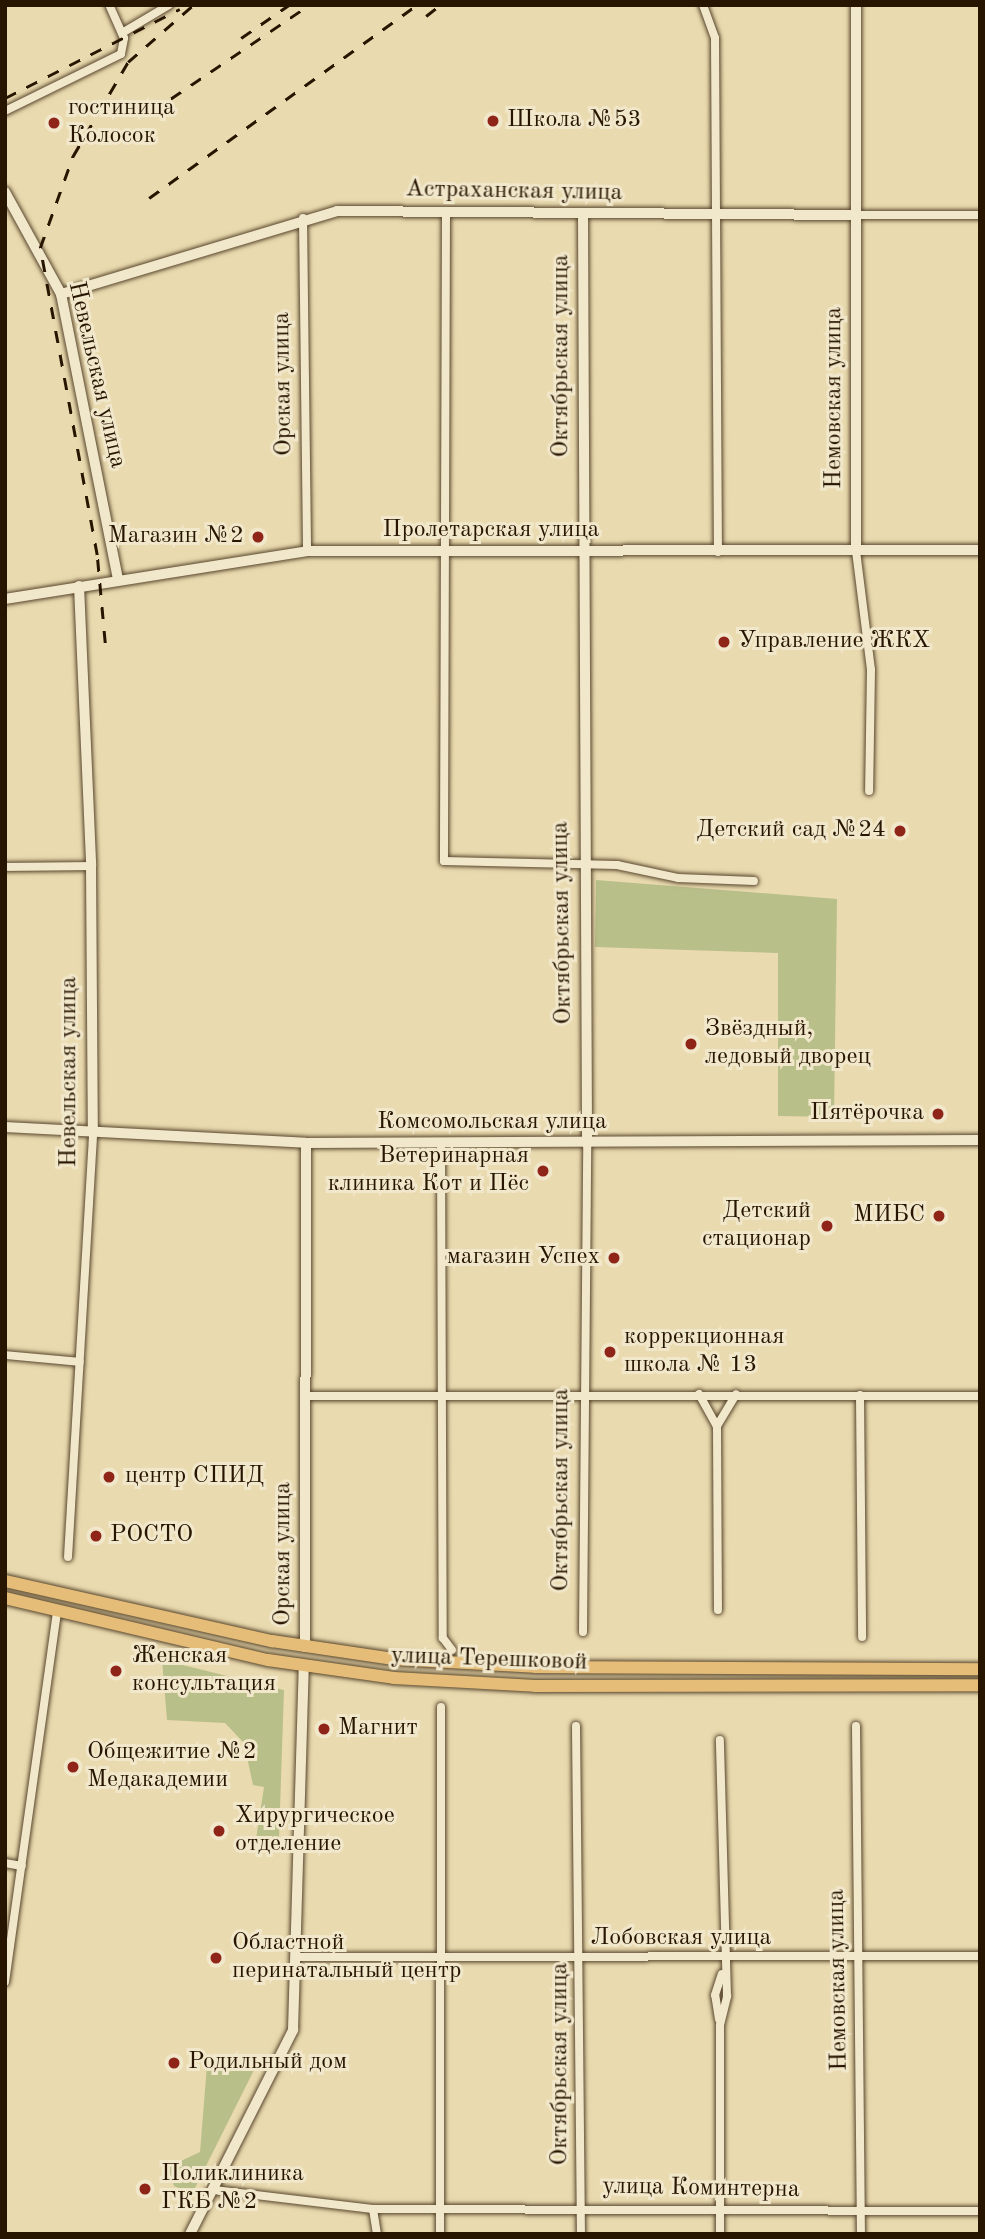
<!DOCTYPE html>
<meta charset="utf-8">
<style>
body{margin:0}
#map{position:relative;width:985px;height:2239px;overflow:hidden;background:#eadaaf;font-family:"Old Standard TT",serif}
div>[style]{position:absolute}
.green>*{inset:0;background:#b9bf89}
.roads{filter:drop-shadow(0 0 2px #58462c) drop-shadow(0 0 2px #58462c)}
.street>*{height:8px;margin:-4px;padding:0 4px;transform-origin:4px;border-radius:4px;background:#f1e7cb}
.secondary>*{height:10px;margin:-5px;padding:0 5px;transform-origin:5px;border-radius:5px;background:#f1e7cb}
.primary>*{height:12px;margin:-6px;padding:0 6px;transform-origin:6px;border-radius:6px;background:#e5bd78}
.rail>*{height:2.5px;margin-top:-1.25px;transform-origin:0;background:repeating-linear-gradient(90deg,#271500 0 12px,transparent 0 24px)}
.dots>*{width:19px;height:19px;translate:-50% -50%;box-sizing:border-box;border:4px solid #f1e7cb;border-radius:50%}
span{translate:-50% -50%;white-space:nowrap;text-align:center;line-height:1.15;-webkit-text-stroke:6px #f1e7cb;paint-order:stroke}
.poi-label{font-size:24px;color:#271500}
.left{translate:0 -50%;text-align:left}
.right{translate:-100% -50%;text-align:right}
.street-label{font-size:24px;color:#271500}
.frame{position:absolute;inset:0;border:7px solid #271500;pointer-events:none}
</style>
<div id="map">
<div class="green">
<i style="clip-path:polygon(596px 880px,837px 899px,834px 1117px,778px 1116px,778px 953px,595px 947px)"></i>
<i style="clip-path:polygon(162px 1660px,284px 1690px,279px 1839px,256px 1839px,264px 1787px,253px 1785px,244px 1743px,225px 1723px,167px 1720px)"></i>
<i style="clip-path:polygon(257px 2064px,192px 2194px,174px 2186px,168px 2167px,200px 2152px,207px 2065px)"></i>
</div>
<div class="roads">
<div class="street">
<i style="left:703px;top:5px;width:35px;rotate:70deg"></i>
<i style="left:715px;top:38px;width:514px;rotate:89.67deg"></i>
<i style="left:122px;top:33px;width:55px;rotate:-30.8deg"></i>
<i style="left:5px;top:111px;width:129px;rotate:-26.2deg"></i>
<i style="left:121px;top:54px;width:16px;rotate:-79deg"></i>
<i style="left:124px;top:38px;width:36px;rotate:-114deg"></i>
<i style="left:446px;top:212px;width:649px;rotate:90.18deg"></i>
<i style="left:444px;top:861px;width:173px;rotate:1.3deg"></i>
<i style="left:617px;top:865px;width:62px;rotate:12deg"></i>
<i style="left:678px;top:878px;width:76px;rotate:2.3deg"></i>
<i style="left:857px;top:215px;width:123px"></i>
<i style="left:303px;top:218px;width:333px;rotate:89.3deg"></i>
<i style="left:856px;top:551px;width:120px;rotate:82.8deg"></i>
<i style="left:871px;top:670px;width:121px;rotate:90.9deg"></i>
<i style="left:5px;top:867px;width:86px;rotate:-0.7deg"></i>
<i style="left:441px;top:1144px;width:494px;rotate:89.8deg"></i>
<i style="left:443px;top:1638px;width:15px;rotate:53deg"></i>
<i style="left:5px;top:1355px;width:75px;rotate:5.3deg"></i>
<i style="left:699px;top:1394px;width:37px;rotate:61deg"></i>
<i style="left:717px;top:1426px;width:184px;rotate:89.7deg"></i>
<i style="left:860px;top:1395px;width:242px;rotate:89.5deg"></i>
<i style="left:305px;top:1396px;width:675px"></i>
<i style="left:717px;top:1426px;width:37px;rotate:-59deg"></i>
<i style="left:68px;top:1557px;width:425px;rotate:-86.6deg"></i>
<i style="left:583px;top:1632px;width:488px;rotate:-89.5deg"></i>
<i style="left:576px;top:1726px;width:508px;rotate:89.44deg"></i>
<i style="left:856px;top:1726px;width:508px;rotate:89.44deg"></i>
<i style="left:5px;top:1863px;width:17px;rotate:10deg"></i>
<i style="left:297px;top:1957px;width:683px;rotate:-0.08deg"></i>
<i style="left:5px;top:1982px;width:376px;rotate:-82deg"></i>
<i style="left:719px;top:2019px;width:24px;rotate:-99deg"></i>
<i style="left:715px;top:1995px;width:22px;rotate:-72deg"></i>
<i style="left:214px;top:2190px;width:160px;rotate:6.8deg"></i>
<i style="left:373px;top:2209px;width:607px;rotate:0.19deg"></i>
<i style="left:373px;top:2209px;width:25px;rotate:81deg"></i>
<i style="left:440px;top:2234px;width:527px;rotate:-89.89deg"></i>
<i style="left:720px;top:2234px;width:209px;rotate:-90deg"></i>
<i style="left:720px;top:2025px;width:30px;rotate:-76deg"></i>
<i style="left:727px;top:1996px;width:256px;rotate:-91.6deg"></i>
</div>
<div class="secondary">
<i style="left:856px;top:5px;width:546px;rotate:90deg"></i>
<i style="left:5px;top:192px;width:116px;rotate:61.2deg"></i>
<i style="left:61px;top:294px;width:291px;rotate:78.7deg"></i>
<i style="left:583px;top:214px;width:930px;rotate:89.75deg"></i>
<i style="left:61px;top:294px;width:288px;rotate:-16.7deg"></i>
<i style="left:337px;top:211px;width:520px;rotate:0.44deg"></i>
<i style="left:79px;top:586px;width:280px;rotate:87.5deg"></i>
<i style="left:91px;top:866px;width:267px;rotate:89.6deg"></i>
<i style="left:5px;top:599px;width:306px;rotate:-9deg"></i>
<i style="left:307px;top:551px;width:673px;rotate:-0.09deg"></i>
<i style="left:5px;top:1127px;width:301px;rotate:3deg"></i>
<i style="left:306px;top:1143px;width:674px;rotate:-0.26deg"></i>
<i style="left:305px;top:1647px;width:504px;rotate:-89.89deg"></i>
<i style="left:190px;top:2234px;width:229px;rotate:-63.2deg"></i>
<i style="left:293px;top:2030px;width:364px;rotate:-88.3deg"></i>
</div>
<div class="primary">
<i style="left:5px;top:1581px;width:274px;rotate:12.7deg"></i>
<i style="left:272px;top:1641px;width:123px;rotate:8.4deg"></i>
<i style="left:394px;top:1659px;width:141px;rotate:3.2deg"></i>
<i style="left:535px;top:1667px;width:445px;rotate:0.3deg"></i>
<i style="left:5px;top:1598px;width:270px;rotate:13.3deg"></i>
<i style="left:268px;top:1660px;width:127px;rotate:8.1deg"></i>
<i style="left:394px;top:1678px;width:141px;rotate:3.2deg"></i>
<i style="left:535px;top:1686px;width:445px;rotate:-0.1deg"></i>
</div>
</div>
<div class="rail">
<i style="left:426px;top:16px;width:18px;rotate:-38deg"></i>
<i style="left:241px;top:38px;width:58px;rotate:-34.5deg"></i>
<i style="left:5px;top:98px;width:196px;rotate:-27deg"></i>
<i style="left:151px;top:112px;width:191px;rotate:-34.1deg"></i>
<i style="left:149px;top:198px;width:330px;rotate:-35.8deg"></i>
<i style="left:105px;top:643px;width:88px;rotate:-95.2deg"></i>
<i style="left:97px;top:555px;width:312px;rotate:-100.5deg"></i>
<i style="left:40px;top:248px;width:98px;rotate:-70.3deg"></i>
<i style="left:73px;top:156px;width:109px;rotate:-59.7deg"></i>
<i style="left:128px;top:62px;width:86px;rotate:-41.2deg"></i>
</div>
<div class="dots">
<i style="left:493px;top:121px;background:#8f2418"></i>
<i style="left:54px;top:123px;background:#8f2418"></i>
<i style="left:258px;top:537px;background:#8f2418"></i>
<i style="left:724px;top:642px;background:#8f2418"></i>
<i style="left:900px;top:831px;background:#8f2418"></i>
<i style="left:691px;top:1044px;background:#8f2418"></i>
<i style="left:938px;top:1114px;background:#8f2418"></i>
<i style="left:543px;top:1171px;background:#8f2418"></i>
<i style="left:939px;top:1216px;background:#8f2418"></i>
<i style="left:827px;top:1226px;background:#8f2418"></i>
<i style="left:614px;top:1258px;background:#8f2418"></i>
<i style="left:610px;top:1352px;background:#8f2418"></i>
<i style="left:109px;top:1477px;background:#8f2418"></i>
<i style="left:96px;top:1536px;background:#8f2418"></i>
<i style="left:116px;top:1671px;background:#8f2418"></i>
<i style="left:324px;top:1729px;background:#8f2418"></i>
<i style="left:73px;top:1767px;background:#8f2418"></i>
<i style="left:219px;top:1831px;background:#8f2418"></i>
<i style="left:216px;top:1958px;background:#8f2418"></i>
<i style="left:174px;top:2063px;background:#8f2418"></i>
<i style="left:145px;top:2189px;background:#8f2418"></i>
</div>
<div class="poi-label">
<span class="left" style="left:68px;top:123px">гостиница<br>Колосок</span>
<span class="left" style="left:507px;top:121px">Школа №53</span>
<span class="right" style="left:244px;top:537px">Магазин №2</span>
<span class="left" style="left:738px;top:642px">Управление ЖКХ</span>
<span class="right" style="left:886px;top:831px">Детский сад №24</span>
<span class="left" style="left:705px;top:1044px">Звёздный,<br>ледовый дворец</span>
<span class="right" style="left:924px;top:1114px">Пятёрочка</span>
<span class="right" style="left:529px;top:1171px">Ветеринарная<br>клиника Кот и Пёс</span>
<span class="right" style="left:811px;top:1226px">Детский<br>стационар</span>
<span class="right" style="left:925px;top:1216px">МИБС</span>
<span class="right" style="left:600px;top:1258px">магазин Успех</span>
<span class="left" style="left:624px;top:1352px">коррекционная<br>школа № 13</span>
<span class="left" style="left:125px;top:1477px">центр СПИД</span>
<span class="left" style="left:110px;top:1536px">РОСТО</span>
<span class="left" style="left:132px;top:1671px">Женская<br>консультация</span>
<span class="left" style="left:338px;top:1729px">Магнит</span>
<span class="left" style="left:87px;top:1767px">Общежитие №2<br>Медакадемии</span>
<span class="left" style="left:235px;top:1831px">Хирургическое<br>отделение</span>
<span class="left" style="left:232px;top:1958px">Областной<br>перинатальный центр</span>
<span class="left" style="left:188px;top:2063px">Родильный дом</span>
<span class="left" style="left:161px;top:2189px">Поликлиника<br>ГКБ №2</span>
</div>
<div class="street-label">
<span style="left:514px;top:192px;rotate:1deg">Астраханская улица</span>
<span style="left:562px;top:356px;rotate:-90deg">Октябрьская улица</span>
<span style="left:96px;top:375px;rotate:77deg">Невельская улица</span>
<span style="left:284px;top:384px;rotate:-91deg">Орская улица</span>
<span style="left:835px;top:398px;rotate:-90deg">Немовская улица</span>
<span style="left:491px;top:531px">Пролетарская улица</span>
<span style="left:563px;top:923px;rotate:-91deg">Октябрьская улица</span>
<span style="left:70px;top:1072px;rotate:-90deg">Невельская улица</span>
<span style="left:492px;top:1123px">Комсомольская улица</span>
<span style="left:562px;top:1490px;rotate:-90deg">Октябрьская улица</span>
<span style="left:284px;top:1554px;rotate:-90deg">Орская улица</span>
<span style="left:489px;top:1660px;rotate:2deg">улица Терешковой</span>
<span style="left:681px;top:1939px">Лобовская улица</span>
<span style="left:839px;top:1980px;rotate:-91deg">Немовская улица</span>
<span style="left:561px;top:2064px;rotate:-90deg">Октябрьская улица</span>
<span style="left:701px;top:2189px;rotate:1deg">улица Коминтерна</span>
</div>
<div class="frame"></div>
</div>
